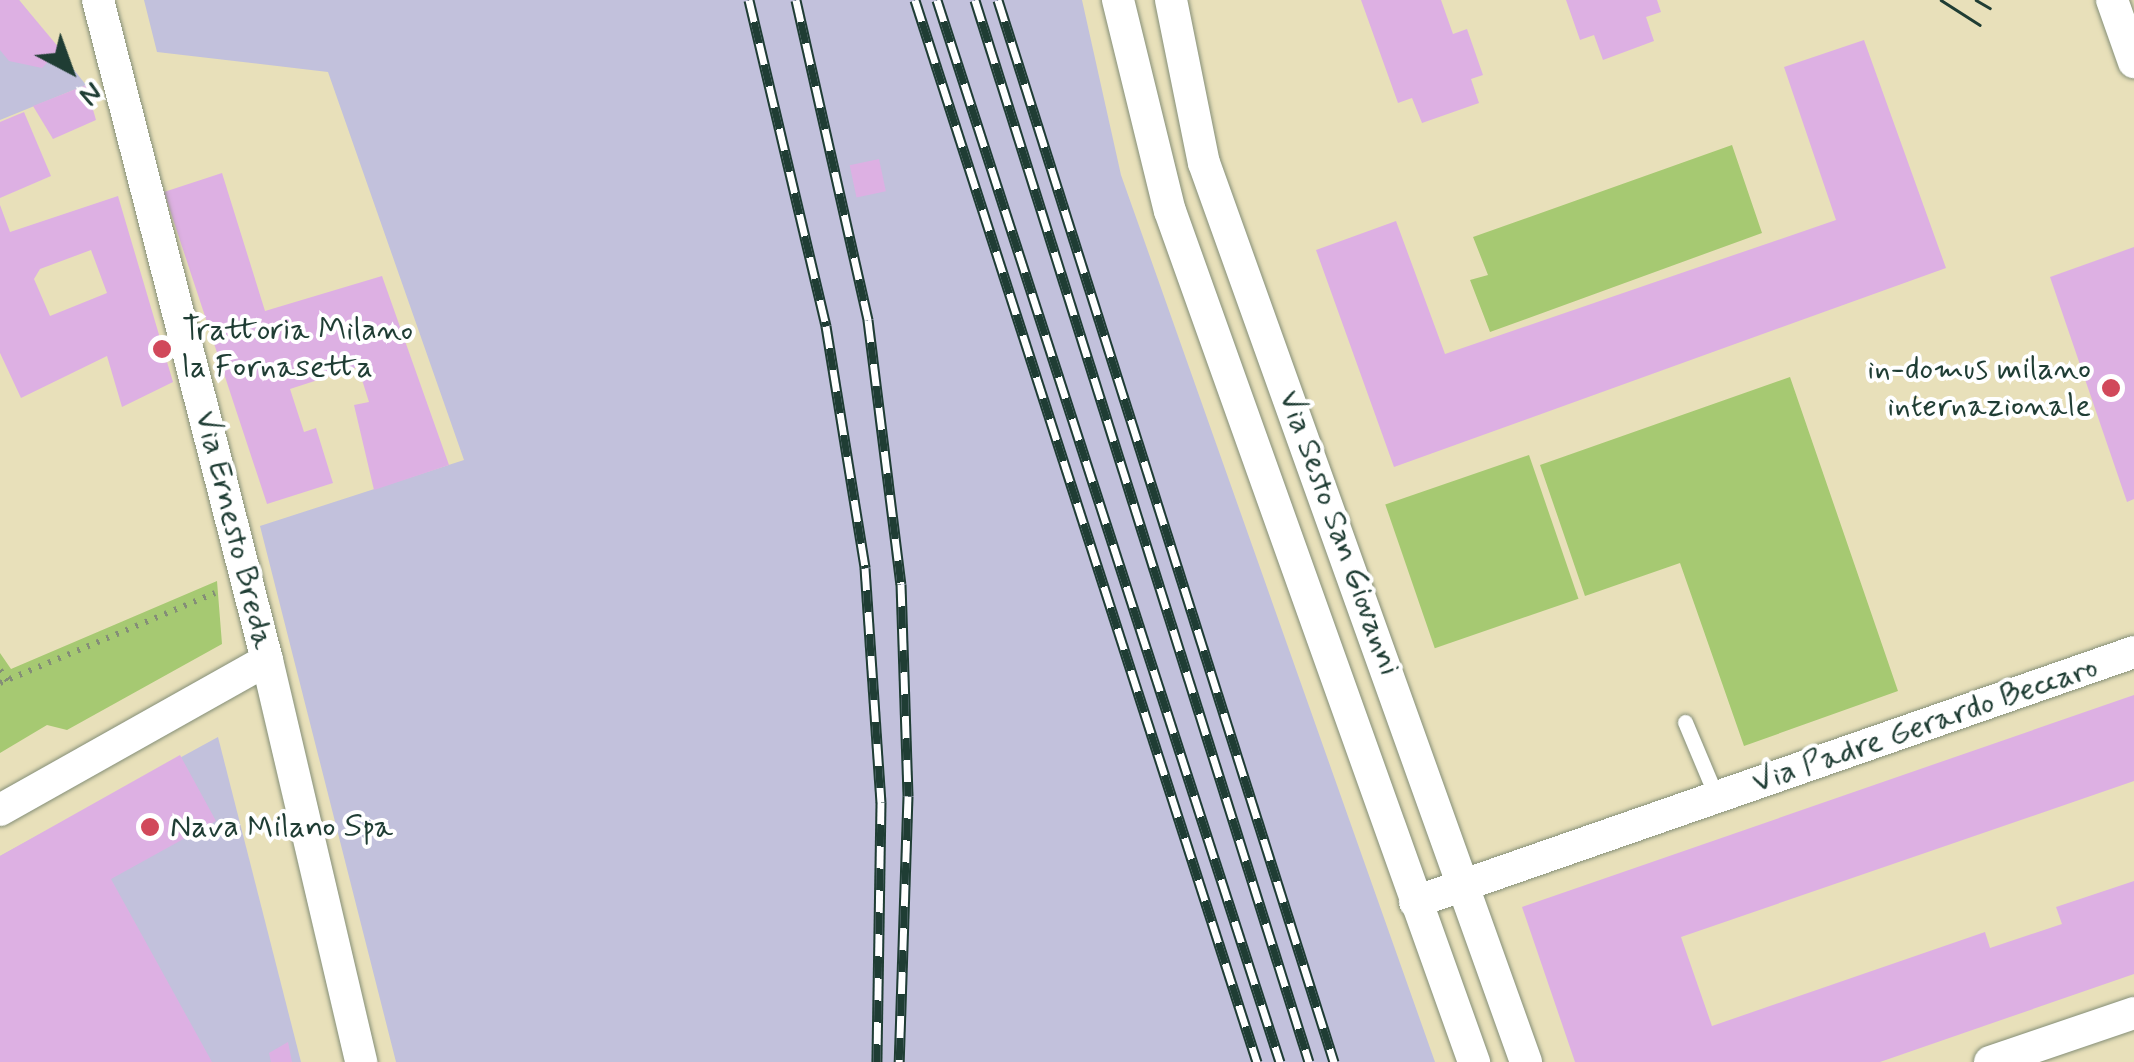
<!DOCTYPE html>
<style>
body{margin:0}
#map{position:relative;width:2134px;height:1062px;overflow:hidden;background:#e8e0ba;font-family:Mynerve,sans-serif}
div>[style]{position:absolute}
.industrial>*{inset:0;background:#c2c1dc}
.green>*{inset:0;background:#a6c972;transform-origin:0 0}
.building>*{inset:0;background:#ddb0e3;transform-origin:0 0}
.path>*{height:6px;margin-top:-3px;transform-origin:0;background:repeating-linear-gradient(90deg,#848e77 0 2.5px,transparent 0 10.5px)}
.roads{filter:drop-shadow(0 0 2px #848e77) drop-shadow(0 0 2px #848e77)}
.service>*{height:15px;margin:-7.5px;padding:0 7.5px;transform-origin:7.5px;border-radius:7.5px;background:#fff}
.minor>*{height:32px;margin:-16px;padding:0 16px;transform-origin:16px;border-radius:16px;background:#fff}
.tram>*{height:2.5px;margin:-1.25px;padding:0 1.25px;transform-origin:1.25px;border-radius:1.25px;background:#1f3d34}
.rail>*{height:11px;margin-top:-5.5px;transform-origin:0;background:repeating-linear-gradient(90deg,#fff 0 22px,#1f3d34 0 44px);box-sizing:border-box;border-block:2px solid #1f3d34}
.dots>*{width:28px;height:28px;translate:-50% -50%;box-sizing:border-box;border:5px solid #fff;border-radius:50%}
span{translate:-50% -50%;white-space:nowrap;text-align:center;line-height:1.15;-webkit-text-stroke:8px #fff;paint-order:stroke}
.poi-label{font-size:32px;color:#1f3d34}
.left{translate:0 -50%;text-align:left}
.right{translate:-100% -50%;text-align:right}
.street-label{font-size:32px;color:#1f3d34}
.north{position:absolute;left:20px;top:20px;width:100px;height:100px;-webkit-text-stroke:8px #fff;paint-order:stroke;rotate:139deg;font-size:28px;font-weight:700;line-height:40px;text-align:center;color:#1f3d34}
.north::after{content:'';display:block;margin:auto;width:35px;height:45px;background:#1f3d34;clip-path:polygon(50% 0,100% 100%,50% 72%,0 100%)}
</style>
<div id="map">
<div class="industrial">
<i style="clip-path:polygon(0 0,19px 0,86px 85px,0 120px)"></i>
<i style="clip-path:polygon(144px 0,1082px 0,1121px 175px,1435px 1062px,396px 1062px,260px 526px,464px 460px,328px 72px,157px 52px)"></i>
<i style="clip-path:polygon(218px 737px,301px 1062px,0 1062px,0 856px)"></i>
</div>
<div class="green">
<i style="clip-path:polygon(1732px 145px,1762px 233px,1490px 332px,1470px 280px,1488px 275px,1473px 237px)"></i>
<i style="clip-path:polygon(1790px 377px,1898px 691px,1744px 746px,1680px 563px,1585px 596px,1540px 465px)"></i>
<i style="left:1529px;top:455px;width:152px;height:152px;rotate:71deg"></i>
<i style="clip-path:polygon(217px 581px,222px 644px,67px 730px,47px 725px,0 753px,0 653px,11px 669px)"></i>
</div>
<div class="building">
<i style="clip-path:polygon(0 0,19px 0,60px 49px,42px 68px,9px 61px,0 50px)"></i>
<i style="clip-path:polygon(1361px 0,1441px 0,1453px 34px,1467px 29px,1483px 75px,1471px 79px,1479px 103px,1422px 123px,1412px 98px,1398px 103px)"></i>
<i style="clip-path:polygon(1566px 0,1657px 0,1661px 12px,1646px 17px,1654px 41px,1603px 60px,1594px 35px,1580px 40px)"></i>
<i style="clip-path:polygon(1864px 40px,1946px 268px,1394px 467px,1316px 250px,1396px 221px,1445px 354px,1836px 220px,1784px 67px)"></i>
<i style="clip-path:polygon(86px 85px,96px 120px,53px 139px,33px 106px)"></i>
<i style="clip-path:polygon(24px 112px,51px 176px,0 198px,0 122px)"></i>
<i style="left:879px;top:159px;width:33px;height:30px;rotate:78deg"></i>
<i style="clip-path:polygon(222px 173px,265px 311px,382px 276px,449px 465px,374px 490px,354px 405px,369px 402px,358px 367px,290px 389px,304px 432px,316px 428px,333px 483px,267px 504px,164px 192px)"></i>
<i style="clip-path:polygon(evenodd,118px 196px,173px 382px,122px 407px,107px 356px,21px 398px,0 353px,0 205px,10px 232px,118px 196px,91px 250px,107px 293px,50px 316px,34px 279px,40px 269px,91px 250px)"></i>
<i style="clip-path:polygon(2134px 247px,2134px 499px,2127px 502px,2050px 277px)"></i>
<i style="clip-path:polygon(2134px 695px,2134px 781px,1681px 937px,1712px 1026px,1985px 932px,1990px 948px,2062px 924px,2056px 907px,2134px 881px,2134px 974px,1880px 1062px,1575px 1062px,1522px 907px)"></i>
<i style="clip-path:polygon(180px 755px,216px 821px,111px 879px,212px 1062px,0 1062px,0 856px)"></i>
<i style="clip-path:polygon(288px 1042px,292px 1062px,271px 1062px,269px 1053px)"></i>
</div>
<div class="path">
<i style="left:0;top:670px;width:14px;rotate:54deg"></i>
<i style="left:0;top:683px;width:233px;rotate:-22.7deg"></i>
</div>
<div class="roads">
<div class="service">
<i style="left:1685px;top:722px;width:82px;rotate:67.2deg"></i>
</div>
<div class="minor">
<i style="left:98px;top:0;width:681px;rotate:75.64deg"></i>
<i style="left:267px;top:660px;width:413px;rotate:76.8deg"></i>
<i style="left:1118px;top:0;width:217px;rotate:76.2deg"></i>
<i style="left:1170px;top:211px;width:904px;rotate:70.34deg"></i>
<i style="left:1171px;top:0;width:166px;rotate:78.6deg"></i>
<i style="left:1204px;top:163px;width:955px;rotate:70.29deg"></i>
<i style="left:2112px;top:0;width:66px;rotate:70.5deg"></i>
<i style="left:0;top:810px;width:306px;rotate:-29.3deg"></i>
<i style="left:1415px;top:902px;width:761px;rotate:-19.17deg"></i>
<i style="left:1990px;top:1062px;width:152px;rotate:-18.8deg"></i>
</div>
</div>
<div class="tram">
<i style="left:1941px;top:0;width:46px;rotate:32.7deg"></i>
<i style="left:1976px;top:0;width:16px;rotate:30deg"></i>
</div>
<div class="rail">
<i style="left:749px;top:0;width:335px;rotate:76.7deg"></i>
<i style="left:826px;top:326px;width:245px;rotate:80.8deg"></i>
<i style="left:865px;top:568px;width:235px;rotate:86.1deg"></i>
<i style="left:881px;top:802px;width:260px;rotate:90.9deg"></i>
<i style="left:796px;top:0;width:328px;rotate:77.3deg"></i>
<i style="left:868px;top:320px;width:266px;rotate:82.9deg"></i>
<i style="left:901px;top:584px;width:212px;rotate:88.1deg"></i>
<i style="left:908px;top:796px;width:266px;rotate:91.9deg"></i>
<i style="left:915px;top:0;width:1116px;rotate:72.15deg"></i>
<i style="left:937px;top:0;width:1116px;rotate:72.1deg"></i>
<i style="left:975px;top:0;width:1113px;rotate:72.54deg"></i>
<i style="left:998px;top:0;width:1114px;rotate:72.44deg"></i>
</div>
<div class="dots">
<i style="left:162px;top:349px;background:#d1495b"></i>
<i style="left:2111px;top:388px;background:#d1495b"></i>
<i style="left:150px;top:827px;background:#d1495b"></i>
</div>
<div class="poi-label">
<span class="left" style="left:182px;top:349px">Trattoria Milano<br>la Fornasetta</span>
<span class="right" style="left:2091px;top:388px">in-domus milano<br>internazionale</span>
<span class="left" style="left:170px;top:827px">Nava Milano Spa</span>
</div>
<div class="street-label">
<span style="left:234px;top:530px;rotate:76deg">Via Ernesto Breda</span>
<span style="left:1339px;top:533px;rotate:70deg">Via Sesto San Giovanni</span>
<span style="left:1925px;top:725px;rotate:-19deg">Via Padre Gerardo Beccaro</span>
</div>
<div class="north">N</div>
</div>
